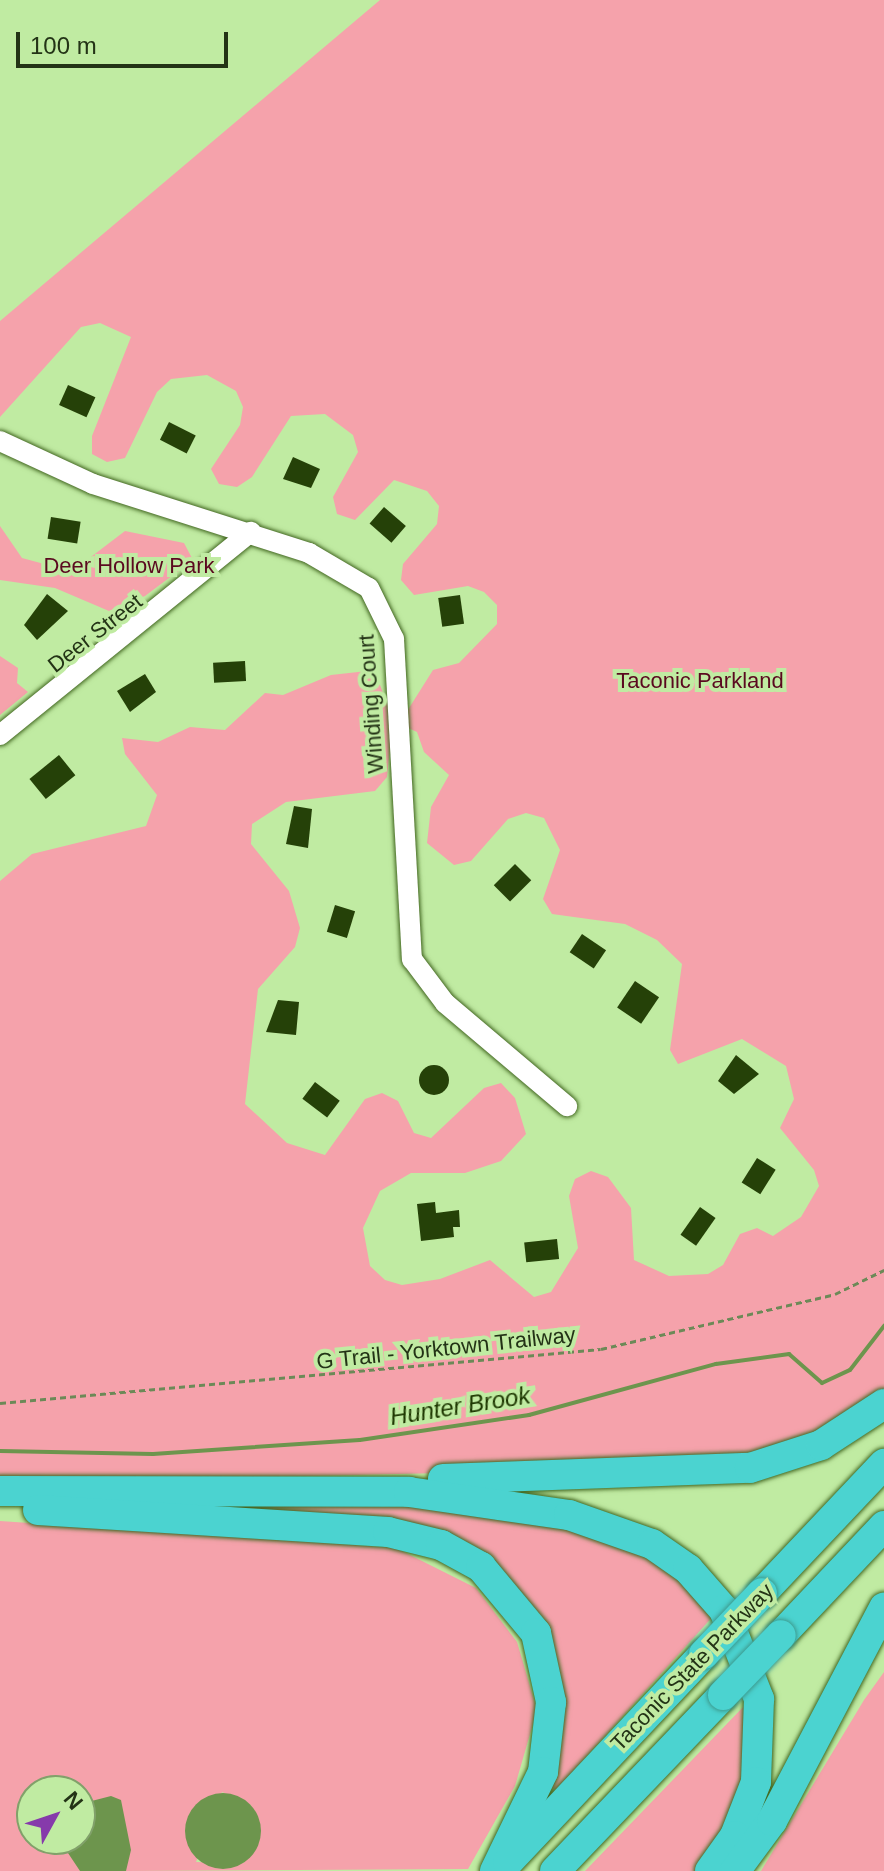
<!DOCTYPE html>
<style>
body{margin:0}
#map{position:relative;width:884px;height:1871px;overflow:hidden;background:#c0eba2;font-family:Arial,sans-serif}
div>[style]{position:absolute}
.green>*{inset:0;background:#f5a2ab}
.water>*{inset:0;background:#6d954d}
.round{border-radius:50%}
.stream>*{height:4px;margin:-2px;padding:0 2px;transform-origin:2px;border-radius:2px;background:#6d954d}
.building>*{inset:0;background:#254108;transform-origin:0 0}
.path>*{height:3px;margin-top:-1.5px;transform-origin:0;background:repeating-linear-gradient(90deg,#6c8957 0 6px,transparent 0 10px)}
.roads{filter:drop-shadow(0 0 2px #426721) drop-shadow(0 0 2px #426721)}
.minor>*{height:20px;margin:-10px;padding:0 10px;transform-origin:10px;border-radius:10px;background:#fff}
.highway>*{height:30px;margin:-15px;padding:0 15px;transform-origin:15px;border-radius:15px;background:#4bd3d0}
.bridges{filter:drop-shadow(0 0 2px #3d9b8f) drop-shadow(0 0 2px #3d9b8f)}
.highway-bridge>*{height:30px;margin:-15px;padding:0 15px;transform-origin:15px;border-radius:15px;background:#4bd3d0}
span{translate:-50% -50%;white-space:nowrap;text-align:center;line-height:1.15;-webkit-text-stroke:8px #c0eba2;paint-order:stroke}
.park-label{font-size:22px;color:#5a091f}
.street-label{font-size:22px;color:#233316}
.water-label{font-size:24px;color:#1d3701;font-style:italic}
.north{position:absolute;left:16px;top:1775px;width:80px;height:80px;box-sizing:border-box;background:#c0eba2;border:2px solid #81a16a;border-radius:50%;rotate:50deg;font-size:22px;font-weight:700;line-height:32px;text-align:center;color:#233316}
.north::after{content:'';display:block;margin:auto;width:28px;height:36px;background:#863aab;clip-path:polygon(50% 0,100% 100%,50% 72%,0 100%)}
.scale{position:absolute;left:16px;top:32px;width:212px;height:36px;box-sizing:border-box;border:4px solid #233316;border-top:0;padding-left:10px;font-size:24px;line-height:28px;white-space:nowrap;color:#233316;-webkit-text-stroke:6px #c0eba2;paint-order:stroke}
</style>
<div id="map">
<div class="green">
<i style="clip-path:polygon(380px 0,884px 0,884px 1395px,793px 1450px,669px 1468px,0 1483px,0 881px,32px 854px,146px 826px,157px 795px,125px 754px,122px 738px,158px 742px,190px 727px,225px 730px,265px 693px,283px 695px,331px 675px,367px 671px,380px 685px,393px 719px,387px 777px,375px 791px,286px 802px,252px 824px,251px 844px,289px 891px,300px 928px,295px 947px,258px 989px,245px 1104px,287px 1143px,325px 1155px,365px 1099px,382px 1093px,398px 1101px,414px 1133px,431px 1138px,484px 1088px,501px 1083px,515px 1098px,526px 1134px,501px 1161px,465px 1173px,411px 1173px,380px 1191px,363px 1228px,370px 1266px,385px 1280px,402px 1285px,440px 1279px,490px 1260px,534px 1297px,551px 1292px,578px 1248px,569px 1196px,575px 1179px,591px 1171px,608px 1177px,631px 1208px,634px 1260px,669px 1276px,708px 1274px,723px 1265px,740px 1234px,757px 1228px,773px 1236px,801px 1217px,819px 1186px,814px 1170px,780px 1128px,794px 1099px,786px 1066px,742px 1039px,678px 1064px,670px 1050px,682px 964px,657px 940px,625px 924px,552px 914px,543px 899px,560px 850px,544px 818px,526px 813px,508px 819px,471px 861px,454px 865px,427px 843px,431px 807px,449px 775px,424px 752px,417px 732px,399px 724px,433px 670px,459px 663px,497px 624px,497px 605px,484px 592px,468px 586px,414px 595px,401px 580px,403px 564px,437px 524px,439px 506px,427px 491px,394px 480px,355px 520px,337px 514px,333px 497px,358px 452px,353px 435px,325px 414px,291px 416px,252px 477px,237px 487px,219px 484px,211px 469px,240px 425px,243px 407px,236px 391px,207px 375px,171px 379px,157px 392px,125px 458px,107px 462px,92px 454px,92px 436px,131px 337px,100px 323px,81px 327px,0 417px,0 321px)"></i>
<i style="clip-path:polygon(0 526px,22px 558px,59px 568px,79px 566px,125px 531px,184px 543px,193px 560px,145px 596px,109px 611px,55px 588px,0 580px)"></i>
<i style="clip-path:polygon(0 656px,18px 668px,17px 683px,28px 692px,0 715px)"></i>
<i style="clip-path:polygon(347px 1500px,474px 1511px,608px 1536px,689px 1579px,716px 1613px,557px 1789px,549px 1788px,553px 1651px,490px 1566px,147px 1503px)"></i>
<i style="clip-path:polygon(evenodd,0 1521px,396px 1548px,476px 1588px,517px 1642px,537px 1710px,515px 1786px,468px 1869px,125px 1871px,121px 1800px,80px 1804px,80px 1791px,32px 1791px,32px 1839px,66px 1839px,80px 1871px,0 1871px,0 1521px,222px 1792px,251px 1805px,244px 1863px,196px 1862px,222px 1792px)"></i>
<i style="clip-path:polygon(884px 1672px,884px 1871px,761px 1871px,864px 1700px)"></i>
<i style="clip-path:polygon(747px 1703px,756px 1720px,726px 1839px,700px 1871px,585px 1871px)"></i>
</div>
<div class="water">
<i class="round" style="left:185px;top:1793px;width:76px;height:76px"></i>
<i style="clip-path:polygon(111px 1796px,121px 1800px,131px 1850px,126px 1871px,80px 1871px,66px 1850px,66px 1839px,80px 1839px,80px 1804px)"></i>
</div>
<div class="stream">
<i style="left:0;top:1451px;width:153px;rotate:1.1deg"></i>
<i style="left:153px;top:1454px;width:207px;rotate:-3.9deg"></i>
<i style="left:360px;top:1440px;width:171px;rotate:-8.4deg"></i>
<i style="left:529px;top:1415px;width:194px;rotate:-15.3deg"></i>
<i style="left:716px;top:1364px;width:74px;rotate:-7.8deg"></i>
<i style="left:789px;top:1354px;width:44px;rotate:41.3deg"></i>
<i style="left:822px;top:1383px;width:31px;rotate:-25deg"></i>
<i style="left:850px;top:1370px;width:56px;rotate:-52.3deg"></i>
</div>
<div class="building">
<i style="left:68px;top:385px;width:30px;height:22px;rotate:24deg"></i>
<i style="left:169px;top:422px;width:30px;height:20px;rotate:27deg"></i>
<i style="clip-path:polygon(293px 457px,320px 469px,311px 488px,283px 479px)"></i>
<i style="left:384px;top:507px;width:29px;height:22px;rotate:41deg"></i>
<i style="left:51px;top:517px;width:30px;height:22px;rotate:9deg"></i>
<i style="clip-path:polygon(47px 594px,68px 611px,37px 640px,24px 625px)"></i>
<i style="left:460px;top:595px;width:29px;height:22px;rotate:82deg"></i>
<i style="left:245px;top:661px;width:20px;height:32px;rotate:87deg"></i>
<i style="clip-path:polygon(145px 674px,156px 692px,130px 712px,117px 691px)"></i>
<i style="left:59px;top:755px;width:26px;height:38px;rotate:51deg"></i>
<i style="clip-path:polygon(294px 806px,312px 809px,308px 848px,286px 844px)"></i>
<i style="left:515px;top:864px;width:23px;height:30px;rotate:45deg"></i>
<i style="left:335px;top:905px;width:21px;height:28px;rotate:17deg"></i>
<i style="left:582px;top:934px;width:29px;height:22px;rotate:34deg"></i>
<i style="left:635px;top:981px;width:29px;height:32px;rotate:34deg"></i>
<i style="clip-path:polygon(278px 1000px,299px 1002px,296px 1035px,266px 1032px)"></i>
<i style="clip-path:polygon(736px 1055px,759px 1074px,734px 1094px,718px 1081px)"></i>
<i class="round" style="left:419px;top:1065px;width:30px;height:30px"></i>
<i style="left:315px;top:1082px;width:31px;height:21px;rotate:37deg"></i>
<i style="left:757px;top:1158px;width:22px;height:29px;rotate:32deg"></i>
<i style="clip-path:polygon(435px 1202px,436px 1213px,459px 1210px,460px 1227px,453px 1227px,454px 1237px,421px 1241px,417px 1204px)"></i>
<i style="left:700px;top:1207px;width:19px;height:34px;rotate:35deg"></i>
<i style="left:557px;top:1239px;width:20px;height:33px;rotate:84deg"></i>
</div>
<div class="path">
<i style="left:0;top:1403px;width:603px;rotate:-5.13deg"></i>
<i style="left:601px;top:1349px;width:240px;rotate:-13.2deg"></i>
<i style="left:835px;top:1294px;width:55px;rotate:-26.1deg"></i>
</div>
<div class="roads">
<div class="minor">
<i style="left:0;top:441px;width:102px;rotate:24.8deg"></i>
<i style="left:93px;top:484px;width:227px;rotate:17.7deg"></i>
<i style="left:309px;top:553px;width:69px;rotate:30.3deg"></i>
<i style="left:369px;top:588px;width:57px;rotate:63.9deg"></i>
<i style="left:394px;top:639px;width:321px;rotate:86.8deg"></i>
<i style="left:412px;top:959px;width:55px;rotate:53.1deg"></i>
<i style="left:445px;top:1003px;width:160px;rotate:40.2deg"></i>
<i style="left:0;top:735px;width:323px;rotate:-39deg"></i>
</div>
<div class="highway">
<i style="left:443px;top:1479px;width:307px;rotate:-2.1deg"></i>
<i style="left:750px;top:1468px;width:75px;rotate:-17.9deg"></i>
<i style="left:821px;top:1445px;width:75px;rotate:-33.1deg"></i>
<i style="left:0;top:1491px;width:409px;rotate:0.1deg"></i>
<i style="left:409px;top:1492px;width:162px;rotate:8.2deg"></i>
<i style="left:569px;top:1515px;width:88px;rotate:19.3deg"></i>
<i style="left:652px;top:1544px;width:44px;rotate:34.8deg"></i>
<i style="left:688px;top:1569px;width:55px;rotate:48.7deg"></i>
<i style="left:724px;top:1610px;width:96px;rotate:68.5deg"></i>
<i style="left:759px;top:1699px;width:83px;rotate:92.1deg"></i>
<i style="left:756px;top:1782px;width:58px;rotate:111.3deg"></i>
<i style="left:735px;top:1836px;width:43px;rotate:125.5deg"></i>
<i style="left:38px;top:1510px;width:351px;rotate:3.6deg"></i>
<i style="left:388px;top:1532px;width:55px;rotate:13.8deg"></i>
<i style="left:441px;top:1545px;width:46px;rotate:28.8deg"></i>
<i style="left:481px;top:1567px;width:86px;rotate:50.2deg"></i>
<i style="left:536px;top:1633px;width:71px;rotate:77.7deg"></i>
<i style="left:551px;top:1702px;width:70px;rotate:96.5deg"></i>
<i style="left:543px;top:1772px;width:110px;rotate:115.9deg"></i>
<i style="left:762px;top:1593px;width:178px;rotate:-46.6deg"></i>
<i style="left:781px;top:1635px;width:150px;rotate:-46.6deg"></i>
<i style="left:508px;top:1862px;width:286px;rotate:-46.7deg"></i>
<i style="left:555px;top:1871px;width:243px;rotate:-46.3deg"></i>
<i style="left:735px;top:1871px;width:62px;rotate:-53.5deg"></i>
<i style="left:772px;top:1821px;width:241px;rotate:-62.3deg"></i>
</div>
</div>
<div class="bridges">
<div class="highway-bridge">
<i style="left:704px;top:1654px;width:84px;rotate:-46.4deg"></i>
<i style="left:723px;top:1695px;width:83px;rotate:-46deg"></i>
</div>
</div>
<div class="park-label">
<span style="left:129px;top:566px">Deer Hollow Park</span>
<span style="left:700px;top:681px">Taconic Parkland</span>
</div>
<div class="street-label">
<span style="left:95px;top:633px;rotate:-38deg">Deer Street</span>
<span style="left:371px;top:704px;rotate:-94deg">Winding Court</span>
<span style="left:446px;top:1348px;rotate:-6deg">G Trail - Yorktown Trailway</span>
<span style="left:692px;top:1667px;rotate:-46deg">Taconic State Parkway</span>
</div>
<div class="water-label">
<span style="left:460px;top:1406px;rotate:-9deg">Hunter Brook</span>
</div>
<div class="north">N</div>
<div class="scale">100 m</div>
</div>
